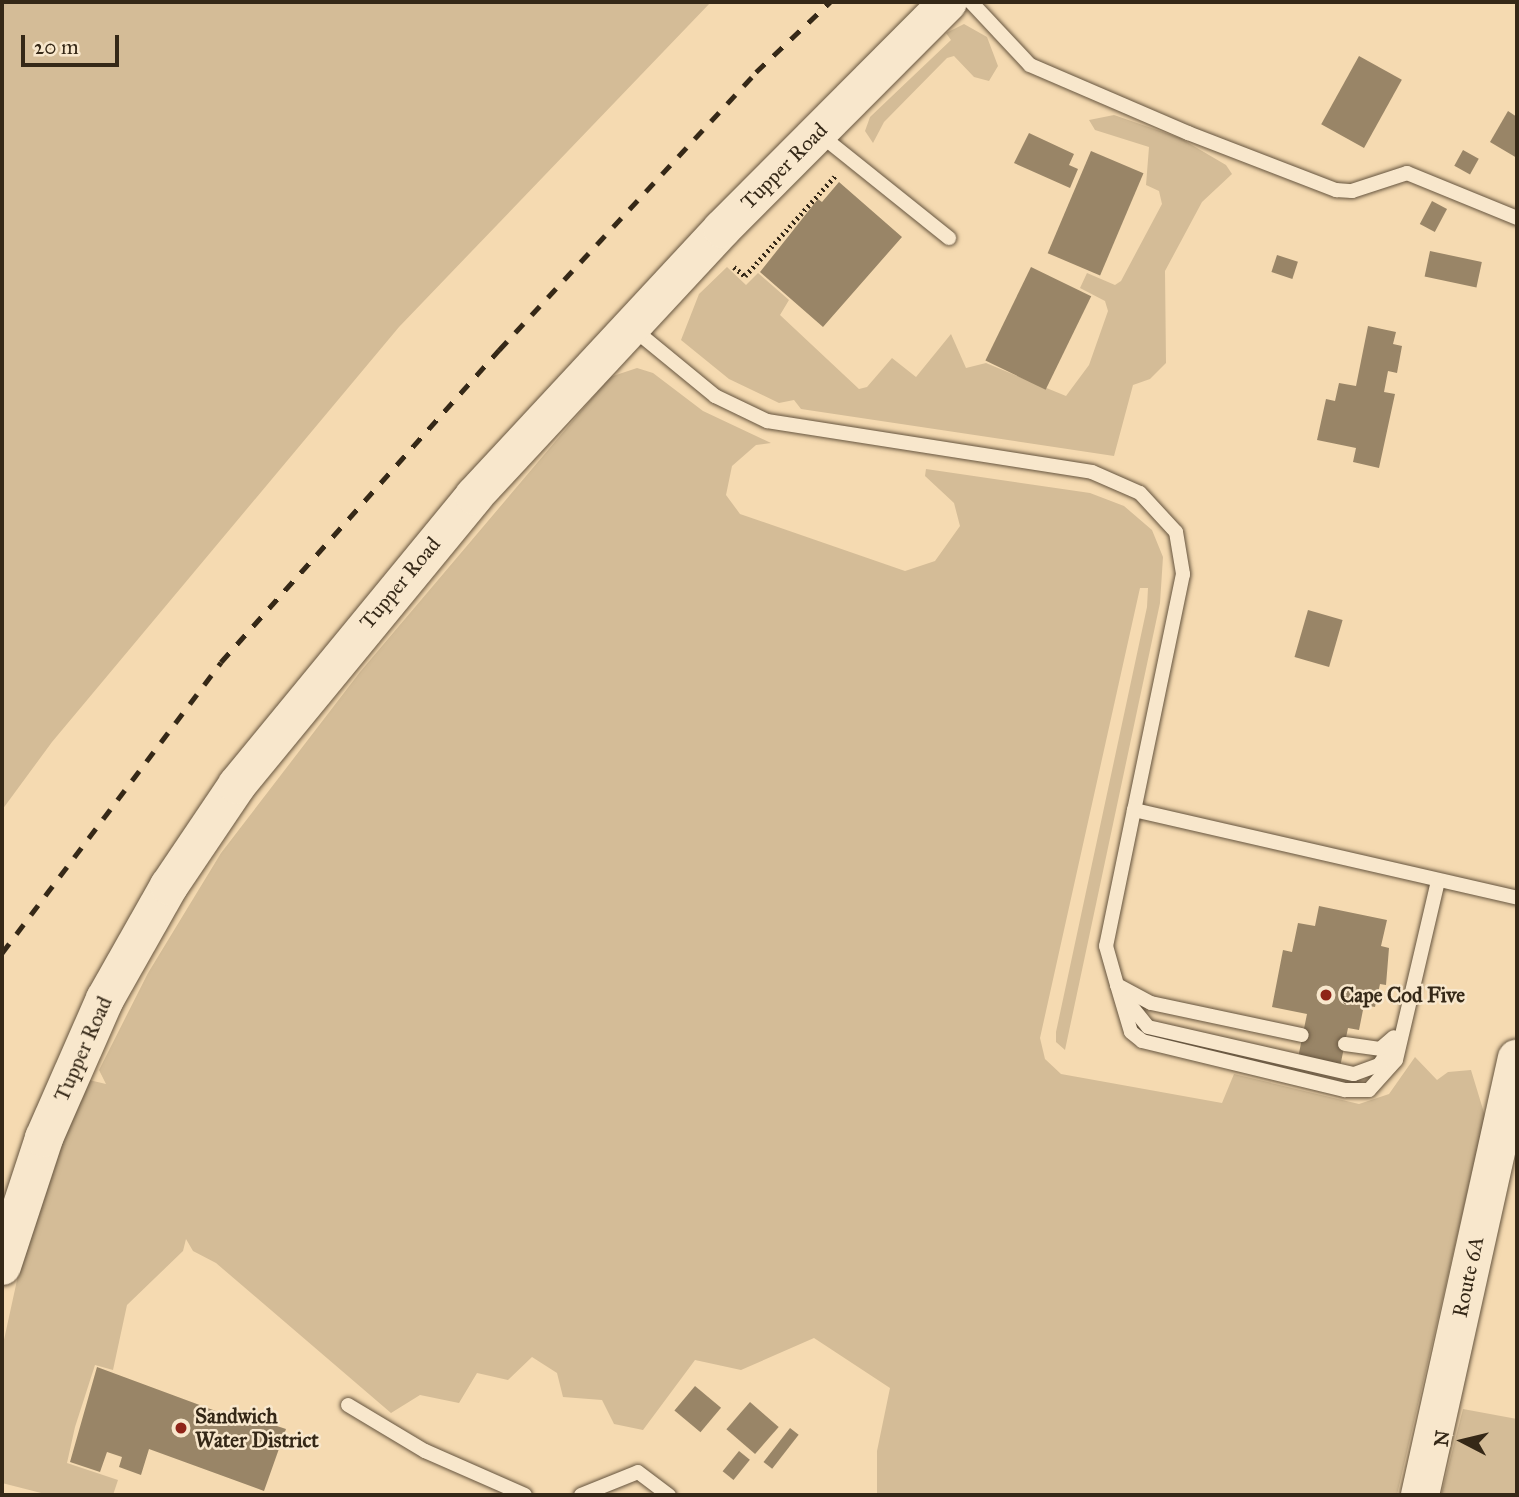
<!DOCTYPE html>
<style>
body{margin:0}
#map{position:relative;width:1519px;height:1497px;overflow:hidden;background:#f5dab1;font-family:"IM FELL Great Primer",serif}
div>[style]{position:absolute}
.green>*{inset:0;background:#d4bc97}
.building>*{inset:0;background:#998567;transform-origin:0 0}
.path>*{height:4.5px;margin-top:-2.25px;transform-origin:0;background:repeating-linear-gradient(90deg,#352817 0 2px,transparent 0 5.5px)}
.roads{filter:drop-shadow(0 0 2px #65543e) drop-shadow(0 0 2px #65543e)}
.lane>*{height:14px;margin:-7px;padding:0 7px;transform-origin:7px;border-radius:7px;background:#f8e7cc}
.secondary>*{height:38px;margin:-19px;padding:0 19px;transform-origin:19px;border-radius:19px;background:#f8e7cc}
.rail>*{height:5px;margin-top:-2.5px;transform-origin:0;background:repeating-linear-gradient(90deg,#352817 0 12px,transparent 0 24px)}
.dots>*{width:19px;height:19px;translate:-50% -50%;box-sizing:border-box;border:4px solid #f8e7cc;border-radius:50%}
span{translate:-50% -50%;white-space:nowrap;text-align:center;line-height:1.15;-webkit-text-stroke:5px #f8e7cc;paint-order:stroke}
.street-label{font-size:21px;color:#352817}
.poi-label{font-size:21px;color:#352817;font-weight:700}
.left{translate:0 -50%;text-align:left}
.frame{position:absolute;inset:0;border:4px solid #352817;pointer-events:none}
.north{position:absolute;left:1428px;top:1406px;width:70px;height:70px;-webkit-text-stroke:5px #f8e7cc;paint-order:stroke;rotate:277deg;font-size:19px;font-weight:700;line-height:28px;text-align:center;color:#352817}
.north::after{content:'';display:block;margin:auto;width:24px;height:32px;background:#352817;clip-path:polygon(50% 0,100% 100%,50% 72%,0 100%)}
.scale{position:absolute;left:21px;top:35px;width:98px;height:32px;box-sizing:border-box;border:4px solid #352817;border-top:0;padding-left:9px;font-size:21px;line-height:24px;white-space:nowrap;color:#352817;-webkit-text-stroke:5px #f8e7cc;paint-order:stroke}
</style>
<div id="map">
<div class="green">
<i style="clip-path:polygon(2px 2px,711px 2px,399px 327px,52px 742px,2px 810px)"></i>
<i style="clip-path:polygon(964px 24px,987px 37px,998px 66px,989px 81px,974px 77px,954px 56px,947px 58px,884px 122px,873px 143px,865px 131px,870px 117px,951px 40px,946px 33px)"></i>
<i style="clip-path:polygon(1114px 115px,1180px 138px,1226px 165px,1232px 174px,1202px 202px,1165px 271px,1166px 363px,1150px 379px,1133px 385px,1114px 456px,801px 409px,794px 400px,779px 403px,729px 379px,681px 340px,699px 294px,727px 267px,746px 285px,758px 273px,789px 300px,780px 315px,859px 389px,867px 387px,892px 358px,916px 377px,951px 334px,966px 368px,986px 363px,1066px 396px,1089px 365px,1108px 311px,1105px 301px,1080px 288px,1087px 273px,1115px 285px,1121px 281px,1162px 204px,1159px 191px,1146px 185px,1149px 147px,1095px 130px,1089px 120px)"></i>
<i style="clip-path:polygon(637px 368px,653px 373px,703px 411px,771px 443px,756px 445px,732px 466px,726px 495px,740px 514px,905px 571px,935px 561px,960px 526px,954px 503px,925px 476px,926px 469px,1090px 493px,1124px 506px,1152px 530px,1163px 557px,1160px 603px,1065px 1050px,1056px 1042px,1056px 1032px,1147px 607px,1148px 588px,1140px 588px,1040px 1038px,1045px 1059px,1061px 1074px,1222px 1103px,1234px 1074px,1359px 1104px,1389px 1094px,1415px 1057px,1437px 1080px,1448px 1072px,1471px 1070px,1485px 1116px,1397px 1495px,877px 1495px,877px 1451px,890px 1388px,814px 1338px,741px 1370px,695px 1360px,643px 1430px,614px 1424px,602px 1400px,563px 1397px,557px 1373px,532px 1357px,508px 1380px,477px 1373px,459px 1403px,420px 1395px,391px 1413px,216px 1263px,193px 1251px,186px 1239px,183px 1251px,127px 1305px,113px 1370px,95px 1365px,75px 1427px,67px 1463px,118px 1480px,113px 1495px,49px 1495px,2px 1483px,2px 1349px,19px 1271px,58px 1151px,89px 1080px,106px 1084px,99px 1070px,148px 973px,221px 853px,360px 672px,610px 377px)"></i>
<i style="clip-path:polygon(1463px 1409px,1517px 1419px,1517px 1495px,1441px 1495px)"></i>
</div>
<div class="building">
<i style="left:1359px;top:56px;width:49px;height:78px;rotate:29deg"></i>
<i style="clip-path:polygon(1508px 111px,1517px 117px,1517px 158px,1490px 142px)"></i>
<i style="clip-path:polygon(1029px 133px,1074px 154px,1069px 165px,1078px 169px,1070px 188px,1014px 163px)"></i>
<i style="left:1463px;top:150px;width:18px;height:18px;rotate:29deg"></i>
<i style="left:1091px;top:151px;width:57px;height:111px;rotate:23deg"></i>
<i style="clip-path:polygon(839px 182px,902px 237px,823px 327px,760px 272px,818px 199px,822px 202px)"></i>
<i style="left:1432px;top:201px;width:17px;height:26px;rotate:28deg"></i>
<i style="left:1430px;top:251px;width:53px;height:26px;rotate:12deg"></i>
<i style="left:1277px;top:255px;width:22px;height:18px;rotate:18deg"></i>
<i style="left:1031px;top:267px;width:67px;height:104px;rotate:26deg"></i>
<i style="clip-path:polygon(1368px 326px,1396px 332px,1393px 344px,1402px 346px,1397px 373px,1388px 371px,1384px 392px,1395px 394px,1379px 468px,1353px 462px,1356px 448px,1317px 440px,1326px 399px,1335px 401px,1339px 383px,1356px 386px)"></i>
<i style="left:1308px;top:610px;width:36px;height:49px;rotate:16deg"></i>
<i style="clip-path:polygon(1319px 906px,1387px 920px,1381px 946px,1389px 948px,1386px 985px,1380px 984px,1375px 1007px,1364px 1005px,1359px 1030px,1348px 1028px,1340px 1067px,1298px 1058px,1307px 1014px,1272px 1007px,1283px 950px,1292px 952px,1298px 923px,1315px 926px)"></i>
<i style="clip-path:polygon(97px 1367px,232px 1417px,234px 1412px,286px 1429px,264px 1491px,149px 1449px,141px 1475px,119px 1467px,122px 1457px,107px 1452px,100px 1472px,70px 1462px)"></i>
<i style="left:695px;top:1386px;width:34px;height:32px;rotate:40deg"></i>
<i style="left:750px;top:1402px;width:38px;height:36px;rotate:41deg"></i>
<i style="left:790px;top:1428px;width:11px;height:43px;rotate:38deg"></i>
<i style="left:739px;top:1451px;width:14px;height:26px;rotate:39deg"></i>
</div>
<div class="path">
<i style="left:734px;top:267px;width:14px;rotate:39deg"></i>
<i style="left:745px;top:276px;width:135px;rotate:-48deg"></i>
</div>
<div class="roads">
<div class="lane">
<i style="left:971px;top:2px;width:86px;rotate:46.9deg"></i>
<i style="left:1030px;top:65px;width:172px;rotate:23.3deg"></i>
<i style="left:1188px;top:133px;width:159px;rotate:21.1deg"></i>
<i style="left:1336px;top:190px;width:16px;rotate:4deg"></i>
<i style="left:1352px;top:191px;width:58px;rotate:-18.1deg"></i>
<i style="left:1407px;top:173px;width:119px;rotate:22.2deg"></i>
<i style="left:818px;top:133px;width:168px;rotate:38.7deg"></i>
<i style="left:631px;top:327px;width:109px;rotate:39.4deg"></i>
<i style="left:715px;top:396px;width:58px;rotate:25.7deg"></i>
<i style="left:767px;top:421px;width:329px;rotate:8.9deg"></i>
<i style="left:1092px;top:472px;width:52px;rotate:23.6deg"></i>
<i style="left:1140px;top:493px;width:53px;rotate:47.3deg"></i>
<i style="left:1176px;top:532px;width:43px;rotate:80.5deg"></i>
<i style="left:1183px;top:574px;width:241px;rotate:101.7deg"></i>
<i style="left:1134px;top:810px;width:393px;rotate:12.9deg"></i>
<i style="left:1134px;top:810px;width:139px;rotate:101.6deg"></i>
<i style="left:1106px;top:946px;width:41px;rotate:74.2deg"></i>
<i style="left:1117px;top:985px;width:38px;rotate:28deg"></i>
<i style="left:1151px;top:1003px;width:154px;rotate:12deg"></i>
<i style="left:1117px;top:985px;width:49px;rotate:73.4deg"></i>
<i style="left:1131px;top:1032px;width:14px;rotate:39deg"></i>
<i style="left:1142px;top:1041px;width:209px;rotate:13.6deg"></i>
<i style="left:1345px;top:1090px;width:24px"></i>
<i style="left:1369px;top:1090px;width:40px;rotate:-48deg"></i>
<i style="left:1396px;top:1060px;width:184px;rotate:-76.8deg"></i>
<i style="left:1127px;top:1001px;width:33px;rotate:51deg"></i>
<i style="left:1148px;top:1027px;width:211px;rotate:12.9deg"></i>
<i style="left:1354px;top:1074px;width:27px;rotate:-20deg"></i>
<i style="left:1379px;top:1065px;width:29px;rotate:-55deg"></i>
<i style="left:1345px;top:1044px;width:35px;rotate:8deg"></i>
<i style="left:1380px;top:1049px;width:18px;rotate:-41deg"></i>
<i style="left:348px;top:1405px;width:90px;rotate:30.9deg"></i>
<i style="left:425px;top:1451px;width:109px;rotate:23.7deg"></i>
<i style="left:581px;top:1495px;width:61px;rotate:-22deg"></i>
<i style="left:638px;top:1472px;width:39px;rotate:37deg"></i>
</div>
<div class="secondary">
<i style="left:2px;top:1266px;width:135px;rotate:-71.8deg"></i>
<i style="left:44px;top:1138px;width:152px;rotate:-66.3deg"></i>
<i style="left:105px;top:999px;width:130px;rotate:-60.5deg"></i>
<i style="left:169px;top:886px;width:122px;rotate:-56deg"></i>
<i style="left:237px;top:785px;width:374px;rotate:-50.6deg"></i>
<i style="left:474px;top:496px;width:364px;rotate:-47.1deg"></i>
<i style="left:722px;top:229px;width:320px;rotate:-45.1deg"></i>
<i style="left:1420px;top:1495px;width:447px;rotate:-77.5deg"></i>
</div>
</div>
<div class="rail">
<i style="left:2px;top:953px;width:364px;rotate:-53deg"></i>
<i style="left:221px;top:662px;width:418px;rotate:-48.3deg"></i>
<i style="left:499px;top:350px;width:379px;rotate:-47.2deg"></i>
<i style="left:756px;top:72px;width:102px;rotate:-43.4deg"></i>
</div>
<div class="dots">
<i style="left:1326px;top:995px;background:#8f2418"></i>
<i style="left:181px;top:1428px;background:#8f2418"></i>
</div>
<div class="street-label">
<span style="left:784px;top:166px;rotate:-45deg">Tupper Road</span>
<span style="left:400px;top:583px;rotate:-50deg">Tupper Road</span>
<span style="left:83px;top:1049px;rotate:-66deg">Tupper Road</span>
<span style="left:1468px;top:1277px;rotate:-78deg">Route 6A</span>
</div>
<div class="poi-label">
<span class="left" style="left:1340px;top:995px">Cape Cod Five</span>
<span class="left" style="left:195px;top:1428px">Sandwich<br>Water District</span>
</div>
<div class="frame"></div>
<div class="north">N</div>
<div class="scale">20 m</div>
</div>
